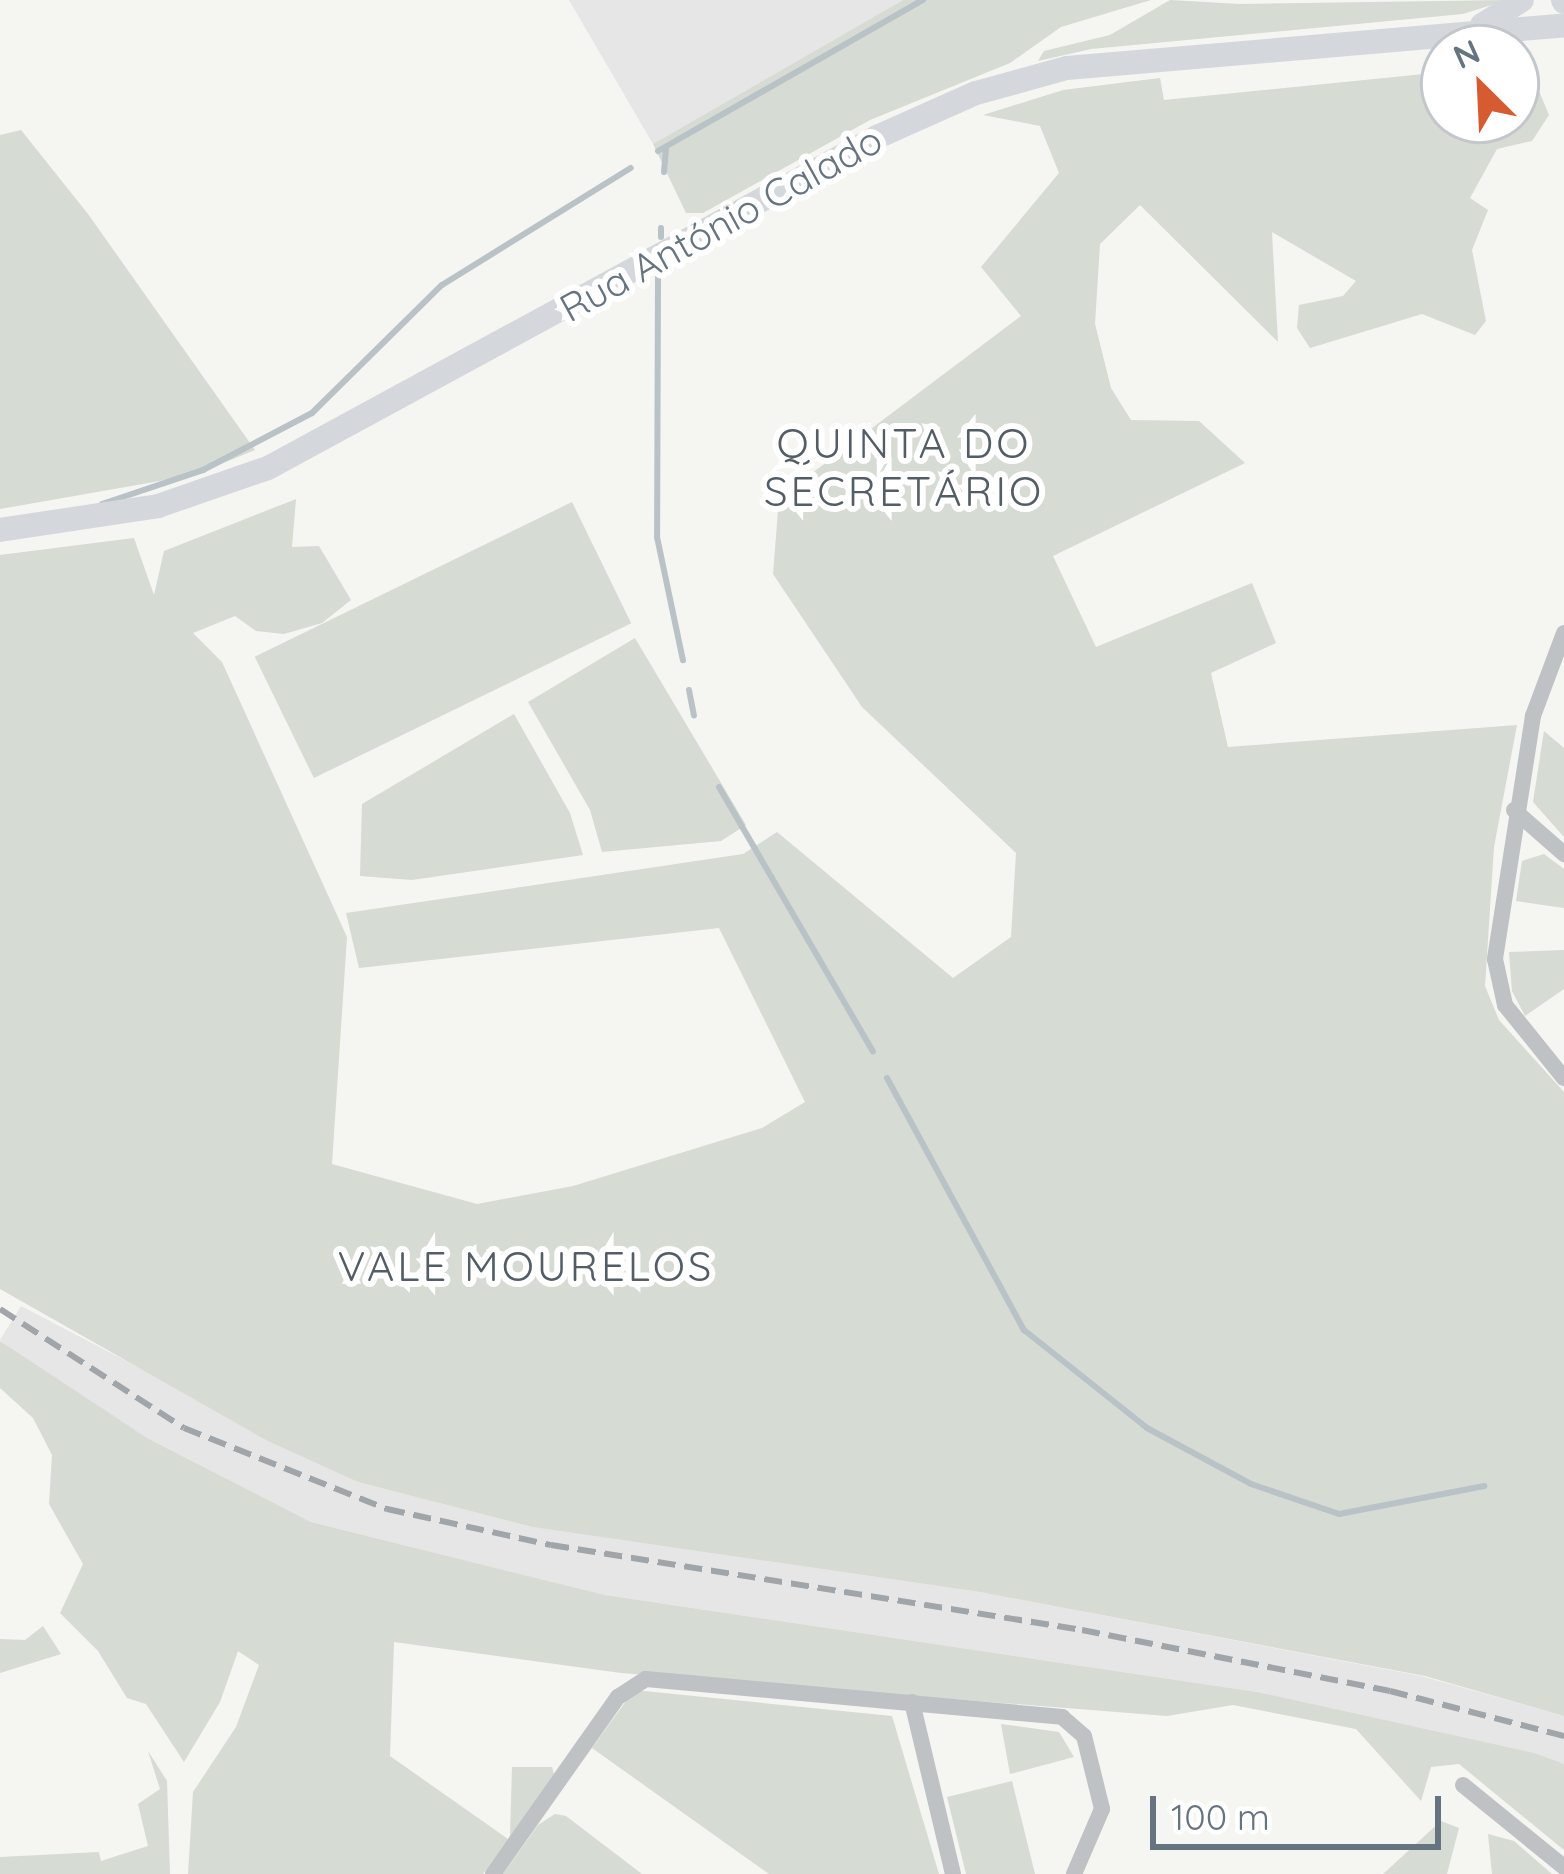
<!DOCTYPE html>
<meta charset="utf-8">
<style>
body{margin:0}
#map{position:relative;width:1564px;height:1874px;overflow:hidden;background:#f5f5f1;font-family:Quicksand,sans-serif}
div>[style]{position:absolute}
.built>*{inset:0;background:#e5e6e5}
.green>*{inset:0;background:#d6dbd3;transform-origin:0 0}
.stream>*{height:6px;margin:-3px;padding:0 3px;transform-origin:3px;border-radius:3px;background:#b8c2c7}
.street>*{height:16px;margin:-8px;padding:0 8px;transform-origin:8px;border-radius:8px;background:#bec2c5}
.secondary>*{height:24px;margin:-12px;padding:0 12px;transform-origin:12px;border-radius:12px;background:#d4d8dc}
.rail>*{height:6px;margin-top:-3px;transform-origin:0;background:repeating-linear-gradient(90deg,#a0a5aa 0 18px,transparent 0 27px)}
span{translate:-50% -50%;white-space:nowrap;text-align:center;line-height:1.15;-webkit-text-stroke:12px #fff;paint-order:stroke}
.street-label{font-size:39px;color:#667480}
.neighbourhood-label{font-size:42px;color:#535d66;letter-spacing:3px}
.north{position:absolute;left:1420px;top:24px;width:120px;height:120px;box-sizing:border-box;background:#fff;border:3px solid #c2c7cc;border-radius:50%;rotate:336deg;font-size:33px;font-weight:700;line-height:48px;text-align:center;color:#667480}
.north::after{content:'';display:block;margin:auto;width:42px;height:54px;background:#d65b30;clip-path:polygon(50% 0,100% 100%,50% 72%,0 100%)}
.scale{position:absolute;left:1150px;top:1796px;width:291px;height:54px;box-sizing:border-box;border:6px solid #667480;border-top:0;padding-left:15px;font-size:36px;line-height:42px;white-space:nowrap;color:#667480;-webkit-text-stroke:9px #fff;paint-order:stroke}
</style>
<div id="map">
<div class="built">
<i style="clip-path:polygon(569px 0,903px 0,653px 144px)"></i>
<i style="clip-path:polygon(21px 1306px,358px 1482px,532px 1527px,980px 1592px,1421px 1676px,1564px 1716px,1564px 1764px,1257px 1692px,605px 1595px,311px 1522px,147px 1438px,19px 1357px,0 1340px)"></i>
</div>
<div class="green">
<i style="clip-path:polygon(903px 0,1151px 0,1061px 27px,1010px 63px,870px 120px,703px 213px,686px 213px,653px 144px)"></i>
<i style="clip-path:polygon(1170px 0,1240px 4px,1507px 0,1463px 14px,1091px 49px,1038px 61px,1044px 51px,1110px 35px)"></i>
<i style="clip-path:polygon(1527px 62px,1549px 115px,1532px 141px,1497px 149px,1470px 198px,1488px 210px,1472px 250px,1486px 321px,1475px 335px,1422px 314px,1310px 348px,1297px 328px,1299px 305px,1343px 296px,1356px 281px,1272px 232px,1278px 342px,1140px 205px,1100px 244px,1095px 324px,1111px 388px,1131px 420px,1199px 421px,1245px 463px,1053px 556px,1096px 647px,1252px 583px,1276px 643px,1211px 673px,1228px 747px,1517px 725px,1494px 847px,1485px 986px,1499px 1020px,1564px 1092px,1564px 1716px,1425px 1676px,980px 1592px,532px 1527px,358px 1482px,266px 1440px,0 1289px,0 555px,134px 538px,154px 595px,164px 551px,296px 499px,292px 547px,319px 546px,351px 600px,322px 623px,284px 634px,256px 631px,235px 616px,193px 633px,222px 662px,347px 937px,332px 1164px,477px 1204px,573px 1186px,762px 1128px,805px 1102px,719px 928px,359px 968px,346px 913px,743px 854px,777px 832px,953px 978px,1011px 937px,1016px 853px,862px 707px,773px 574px,779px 498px,1021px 316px,981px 267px,1059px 173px,1040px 126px,983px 115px,1063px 90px,1160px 78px,1164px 100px,1444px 72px,1444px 120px,1516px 120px,1516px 63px)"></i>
<i style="clip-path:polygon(21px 130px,88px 214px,255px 450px,194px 475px,0 509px,0 135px)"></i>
<i style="left:572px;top:502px;width:135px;height:353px;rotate:64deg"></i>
<i style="clip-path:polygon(635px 638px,746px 825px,721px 841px,602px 852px,590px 810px,528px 702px)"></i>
<i style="clip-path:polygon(514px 714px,570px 813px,583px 855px,412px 880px,360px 876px,362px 804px)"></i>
<i style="clip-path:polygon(1544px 731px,1564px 748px,1564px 837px,1533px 802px)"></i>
<i style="clip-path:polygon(1544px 854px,1564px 869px,1564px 908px,1516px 901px,1522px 861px)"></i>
<i style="clip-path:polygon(1564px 950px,1564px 989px,1525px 1016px,1512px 991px,1509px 952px)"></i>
<i style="clip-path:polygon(0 1341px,147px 1438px,311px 1522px,605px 1595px,1257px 1692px,1534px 1753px,1564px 1764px,1564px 1850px,1459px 1764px,1431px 1767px,1421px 1801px,1356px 1729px,1233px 1705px,1167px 1716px,621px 1673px,394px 1642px,390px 1756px,508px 1839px,483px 1874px,188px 1874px,193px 1792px,236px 1727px,259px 1665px,238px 1651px,220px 1702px,184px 1762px,146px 1704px,127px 1698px,98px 1651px,60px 1613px,83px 1564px,49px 1504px,52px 1455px,33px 1418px,0 1388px)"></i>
<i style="clip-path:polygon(43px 1626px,61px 1654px,0 1673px,0 1639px,25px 1640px)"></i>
<i style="clip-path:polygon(634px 1690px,892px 1716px,939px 1874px,769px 1874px,592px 1748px)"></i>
<i style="clip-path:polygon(1001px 1724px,1059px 1732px,1074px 1757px,1010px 1774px)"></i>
<i style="clip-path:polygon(148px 1751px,167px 1781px,170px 1874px,0 1874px,0 1857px,99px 1852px,101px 1861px,148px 1846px,138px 1804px,160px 1789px)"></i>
<i style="clip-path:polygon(512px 1767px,552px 1767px,554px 1774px,510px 1836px)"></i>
<i style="clip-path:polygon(1012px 1781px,1035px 1874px,966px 1874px,947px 1797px)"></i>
<i style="clip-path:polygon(555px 1814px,566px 1816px,642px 1874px,503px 1874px,538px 1825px)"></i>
<i style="clip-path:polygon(1441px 1821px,1459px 1828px,1447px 1874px,1383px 1874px)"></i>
<i style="clip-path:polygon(1488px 1834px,1514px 1841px,1552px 1874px,1492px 1874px)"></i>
</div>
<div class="stream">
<i style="left:658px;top:151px;width:305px;rotate:-29.7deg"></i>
<i style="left:664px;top:172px;width:25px;rotate:-85deg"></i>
<i style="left:661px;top:237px;width:9px;rotate:-90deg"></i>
<i style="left:658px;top:276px;width:261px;rotate:90.2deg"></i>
<i style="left:657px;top:537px;width:126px;rotate:78.1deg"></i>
<i style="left:102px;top:504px;width:107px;rotate:-18.6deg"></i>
<i style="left:203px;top:470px;width:123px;rotate:-27.6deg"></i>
<i style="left:312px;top:413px;width:182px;rotate:-44.6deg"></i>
<i style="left:442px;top:285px;width:222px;rotate:-31.8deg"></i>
<i style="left:689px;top:690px;width:26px;rotate:79deg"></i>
<i style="left:719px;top:787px;width:306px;rotate:59.8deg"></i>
<i style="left:887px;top:1078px;width:287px;rotate:61.5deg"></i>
<i style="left:1024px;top:1330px;width:157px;rotate:38.5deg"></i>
<i style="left:1147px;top:1428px;width:118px;rotate:28.3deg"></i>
<i style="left:1251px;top:1484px;width:93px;rotate:18.8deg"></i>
<i style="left:1339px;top:1514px;width:148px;rotate:-10.9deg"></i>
</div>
<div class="street">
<i style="left:1564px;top:633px;width:89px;rotate:110.5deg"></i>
<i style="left:1533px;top:716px;width:246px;rotate:98.9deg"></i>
<i style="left:1495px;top:959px;width:47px;rotate:77.7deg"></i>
<i style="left:1505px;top:1005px;width:94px;rotate:51.1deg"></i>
<i style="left:1514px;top:810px;width:67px;rotate:41.3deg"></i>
<i style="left:912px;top:1702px;width:177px;rotate:76.6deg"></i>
<i style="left:1463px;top:1785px;width:130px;rotate:39.1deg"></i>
<i style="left:493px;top:1874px;width:217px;rotate:-54.8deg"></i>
<i style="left:618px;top:1697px;width:33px;rotate:-33deg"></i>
<i style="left:646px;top:1679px;width:418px;rotate:5.2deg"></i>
<i style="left:1062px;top:1717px;width:29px;rotate:41deg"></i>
<i style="left:1084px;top:1736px;width:75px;rotate:76.1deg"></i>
<i style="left:1102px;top:1809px;width:71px;rotate:113.3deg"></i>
</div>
<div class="secondary">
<i style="left:1563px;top:0;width:2px;rotate:63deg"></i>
<i style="left:1482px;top:25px;width:47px;rotate:-32deg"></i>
<i style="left:0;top:530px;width:160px;rotate:-8.6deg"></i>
<i style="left:158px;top:506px;width:116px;rotate:-19.1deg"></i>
<i style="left:268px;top:468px;width:693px;rotate:-28.52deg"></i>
<i style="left:877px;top:137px;width:108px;rotate:-24deg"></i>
<i style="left:976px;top:93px;width:94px;rotate:-15.4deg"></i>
<i style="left:1067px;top:68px;width:499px;rotate:-4.9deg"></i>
</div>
<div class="rail">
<i style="left:0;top:1309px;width:219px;rotate:32.9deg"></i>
<i style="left:184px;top:1428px;width:219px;rotate:21.8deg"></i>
<i style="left:387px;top:1509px;width:168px;rotate:12.4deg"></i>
<i style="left:551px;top:1545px;width:538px;rotate:9.09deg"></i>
<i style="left:1082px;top:1630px;width:314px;rotate:11.2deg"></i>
<i style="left:1390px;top:1691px;width:180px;rotate:14.5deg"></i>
</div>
<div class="street-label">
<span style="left:721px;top:224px;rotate:-29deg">Rua António Calado</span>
</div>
<div class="neighbourhood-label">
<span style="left:904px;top:467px">QUINTA DO<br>SECRETÁRIO</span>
<span style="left:526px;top:1266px">VALE MOURELOS</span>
</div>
<div class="north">N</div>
<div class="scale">100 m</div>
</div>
